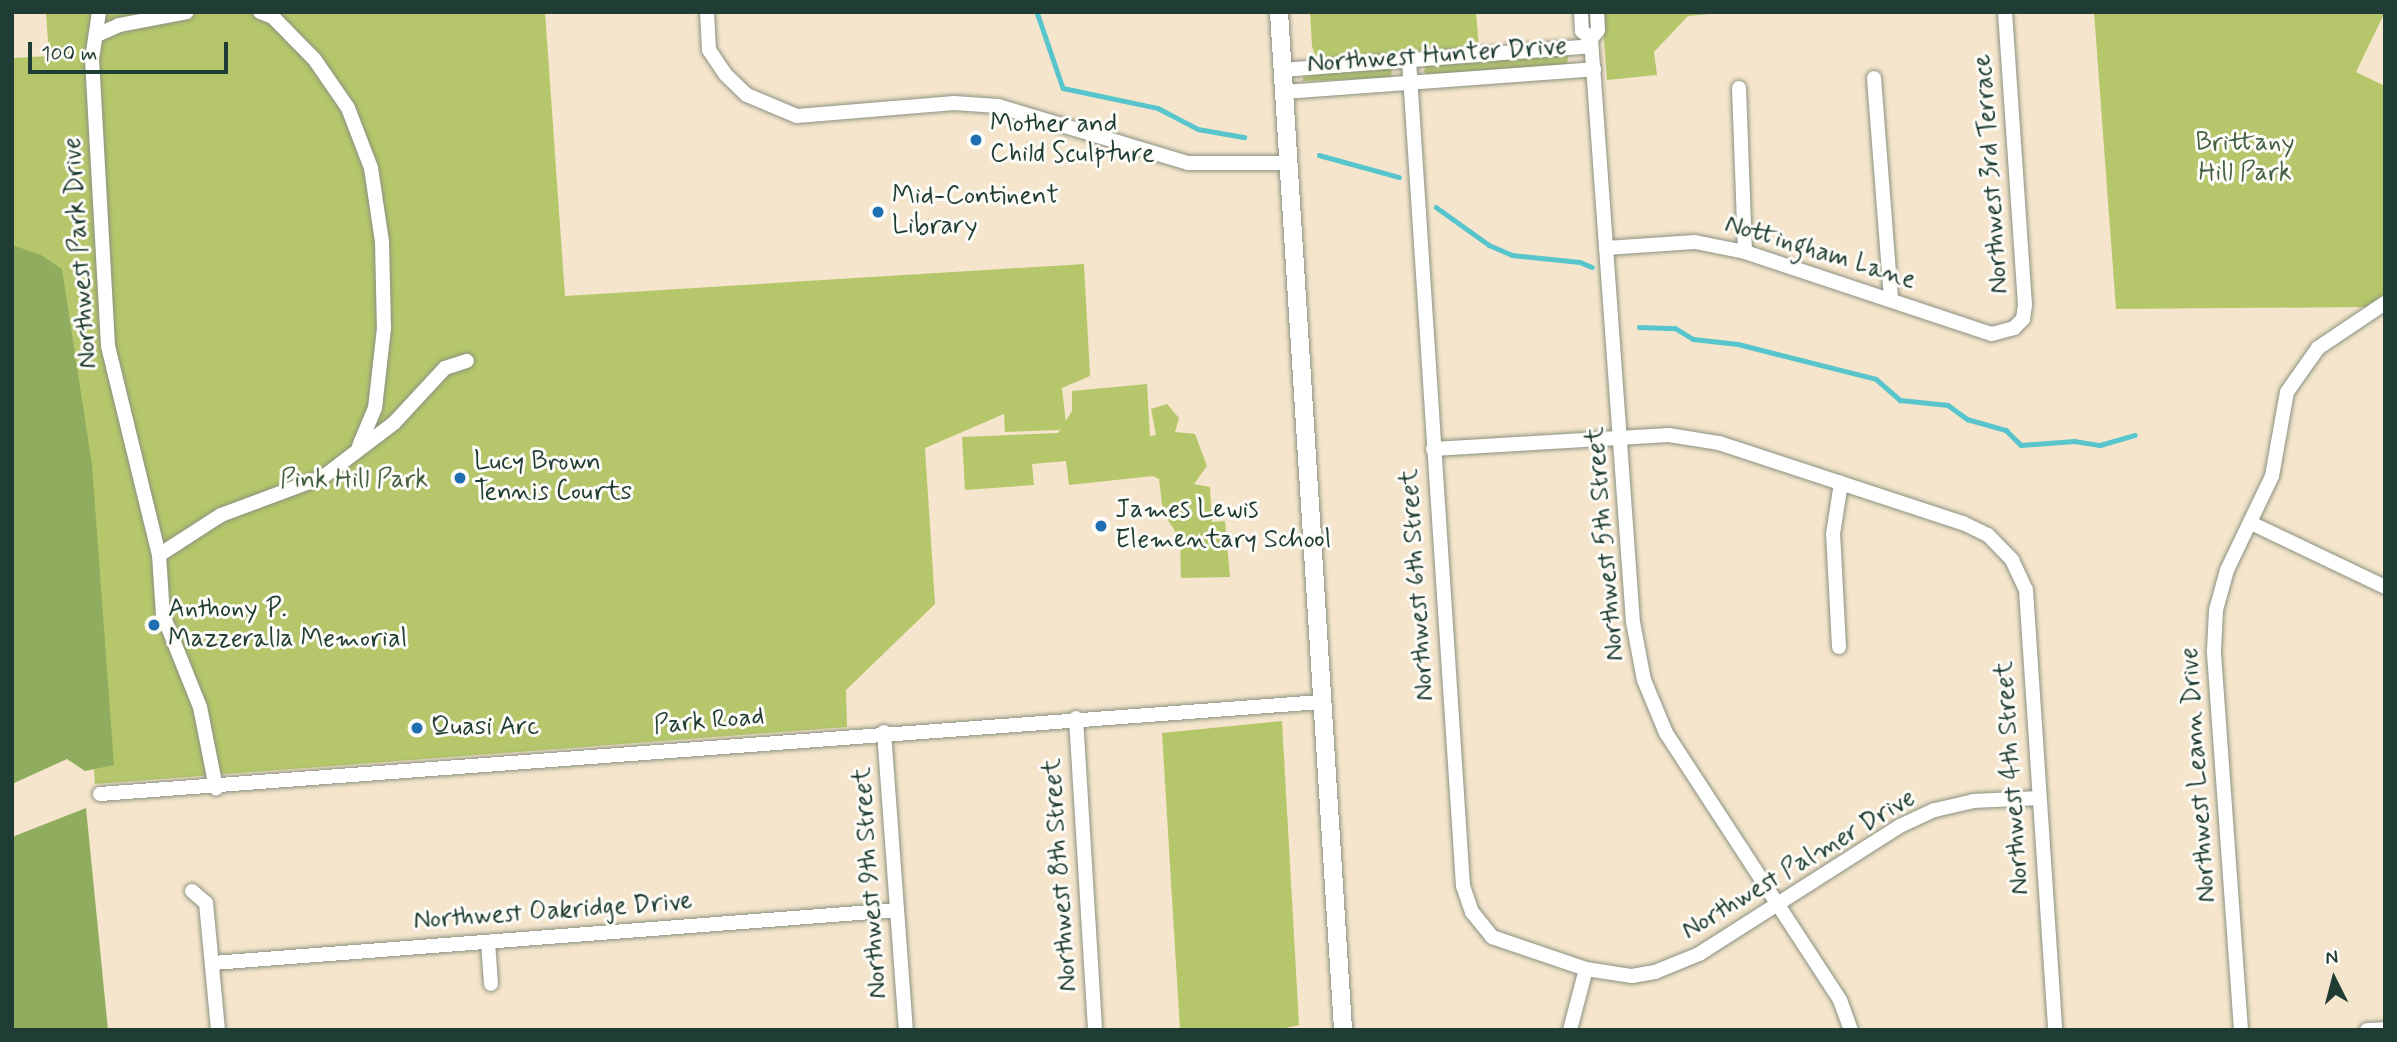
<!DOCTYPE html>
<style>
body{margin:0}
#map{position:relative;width:2397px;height:1042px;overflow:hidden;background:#f5e5cc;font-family:Mynerve,sans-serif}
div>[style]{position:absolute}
.green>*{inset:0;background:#b5c76a}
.forest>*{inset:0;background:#90ac5e}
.stream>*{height:4.5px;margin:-2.25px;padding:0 2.25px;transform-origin:2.25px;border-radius:2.25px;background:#58c5cd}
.roads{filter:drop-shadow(0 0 2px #8a9180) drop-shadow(0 0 2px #8a9180)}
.minor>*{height:14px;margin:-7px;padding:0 7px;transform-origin:7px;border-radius:7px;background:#fff}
.major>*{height:18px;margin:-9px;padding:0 9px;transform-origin:9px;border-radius:9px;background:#fff}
.dots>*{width:19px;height:19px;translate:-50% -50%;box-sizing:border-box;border:4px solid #fdfcf7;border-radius:50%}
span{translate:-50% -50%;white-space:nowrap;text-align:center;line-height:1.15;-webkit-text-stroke:6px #fdfcf7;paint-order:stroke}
.street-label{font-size:26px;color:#1f3d34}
.poi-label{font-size:26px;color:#1f3d34}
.left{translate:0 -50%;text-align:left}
.park-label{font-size:26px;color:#446042}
.frame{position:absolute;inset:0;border:14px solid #1f3d34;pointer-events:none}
.north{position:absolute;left:2299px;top:944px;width:70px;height:70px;-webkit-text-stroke:5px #fdfcf7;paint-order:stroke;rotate:354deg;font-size:19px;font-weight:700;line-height:28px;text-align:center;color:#1f3d34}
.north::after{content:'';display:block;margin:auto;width:24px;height:32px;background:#1f3d34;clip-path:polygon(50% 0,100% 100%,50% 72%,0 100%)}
.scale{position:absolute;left:28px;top:42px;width:200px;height:32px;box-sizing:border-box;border:4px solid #1f3d34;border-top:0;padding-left:9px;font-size:21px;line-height:24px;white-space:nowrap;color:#1f3d34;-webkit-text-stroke:5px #fdfcf7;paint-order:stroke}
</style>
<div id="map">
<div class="green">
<i style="clip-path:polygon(46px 12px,545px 12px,565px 296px,1084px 264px,1090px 376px,1062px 388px,1066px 424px,1059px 430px,1005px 432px,1004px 414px,925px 448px,935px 604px,846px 690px,847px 727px,95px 784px,59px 281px,12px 269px,12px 58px,49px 56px)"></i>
<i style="clip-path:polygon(1310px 12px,1476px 12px,1479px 47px,1325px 60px,1315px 55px,1312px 46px)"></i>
<i style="clip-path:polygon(1602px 12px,1731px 12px,1688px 16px,1654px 52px,1657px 75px,1607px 80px)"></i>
<i style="clip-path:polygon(2094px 12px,2385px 12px,2356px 72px,2385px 86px,2385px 297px,2366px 307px,2116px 309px)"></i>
<i style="clip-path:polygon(1568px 54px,1567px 66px,1427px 75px,1424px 71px,1427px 63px)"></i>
<i style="clip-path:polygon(1392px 68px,1391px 78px,1303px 81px,1303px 77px,1355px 69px)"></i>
<i style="clip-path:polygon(1147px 384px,1150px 436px,1156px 435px,1151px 409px,1167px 404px,1179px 418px,1175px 432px,1195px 434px,1207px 466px,1194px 484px,1210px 487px,1212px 522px,1225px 521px,1230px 577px,1181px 578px,1180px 539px,1163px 512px,1159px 479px,1153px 476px,1069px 485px,1066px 461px,1032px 464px,1034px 485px,965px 490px,962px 437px,1058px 433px,1072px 411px,1072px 391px)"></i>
<i style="clip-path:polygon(1282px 721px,1299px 1025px,1277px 1030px,1180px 1030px,1162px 733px)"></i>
</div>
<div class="forest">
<i style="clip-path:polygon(12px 245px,41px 255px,62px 269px,92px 465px,114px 765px,85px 771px,67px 759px,12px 784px)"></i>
<i style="clip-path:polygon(86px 808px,108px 1030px,12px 1030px,12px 837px)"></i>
</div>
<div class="stream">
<i style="left:1037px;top:12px;width:80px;rotate:71.1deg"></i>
<i style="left:1063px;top:88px;width:97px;rotate:11.9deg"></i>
<i style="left:1158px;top:108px;width:45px;rotate:27.7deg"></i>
<i style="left:1198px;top:129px;width:47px;rotate:9.9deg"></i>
<i style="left:1319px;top:155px;width:83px;rotate:15.4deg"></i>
<i style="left:1436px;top:207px;width:65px;rotate:35.6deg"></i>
<i style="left:1489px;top:245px;width:25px;rotate:23deg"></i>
<i style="left:1512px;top:255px;width:68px;rotate:5.9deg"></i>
<i style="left:1580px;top:262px;width:13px;rotate:23deg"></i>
<i style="left:1639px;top:327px;width:36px;rotate:2deg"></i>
<i style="left:1675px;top:328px;width:21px;rotate:31deg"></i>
<i style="left:1693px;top:339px;width:45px;rotate:6.3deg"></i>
<i style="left:1738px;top:344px;width:142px;rotate:14.2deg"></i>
<i style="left:1876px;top:379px;width:32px;rotate:41deg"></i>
<i style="left:1900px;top:400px;width:48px;rotate:5.9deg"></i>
<i style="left:1948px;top:405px;width:24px;rotate:36deg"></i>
<i style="left:1967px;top:419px;width:41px;rotate:15.8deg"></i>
<i style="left:2006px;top:430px;width:21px;rotate:45deg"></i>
<i style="left:2021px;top:445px;width:53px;rotate:-4.3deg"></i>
<i style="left:2074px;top:441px;width:26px;rotate:9deg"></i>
<i style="left:2100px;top:445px;width:36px;rotate:-16deg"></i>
</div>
<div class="roads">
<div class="minor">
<i style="left:99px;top:12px;width:48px;rotate:98.5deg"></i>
<i style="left:92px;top:59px;width:287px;rotate:86.8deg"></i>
<i style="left:108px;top:346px;width:215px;rotate:76.3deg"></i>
<i style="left:159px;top:555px;width:74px;rotate:-32.8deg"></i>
<i style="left:221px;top:515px;width:109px;rotate:-20.4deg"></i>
<i style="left:323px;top:477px;width:89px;rotate:-37.3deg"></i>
<i style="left:394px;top:423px;width:75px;rotate:-47.2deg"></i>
<i style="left:445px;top:368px;width:23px;rotate:-18deg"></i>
<i style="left:260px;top:12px;width:14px;rotate:21deg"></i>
<i style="left:273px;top:17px;width:60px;rotate:45.7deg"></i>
<i style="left:315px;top:60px;width:58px;rotate:55.5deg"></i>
<i style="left:348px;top:108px;width:64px;rotate:69deg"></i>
<i style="left:371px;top:168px;width:75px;rotate:81.5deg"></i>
<i style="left:382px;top:242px;width:86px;rotate:88.7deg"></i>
<i style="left:384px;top:328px;width:81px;rotate:96.4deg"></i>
<i style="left:375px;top:408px;width:41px;rotate:112.8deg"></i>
<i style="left:707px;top:12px;width:38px;rotate:87deg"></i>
<i style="left:709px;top:50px;width:30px;rotate:56deg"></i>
<i style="left:726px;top:75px;width:29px;rotate:44deg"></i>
<i style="left:747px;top:95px;width:54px;rotate:22.8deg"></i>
<i style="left:797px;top:116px;width:158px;rotate:-4.7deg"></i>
<i style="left:954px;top:103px;width:44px;rotate:3.9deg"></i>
<i style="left:998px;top:106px;width:198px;rotate:16.7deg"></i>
<i style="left:1188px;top:163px;width:100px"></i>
<i style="left:1581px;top:12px;width:19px;rotate:87deg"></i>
<i style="left:1582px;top:31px;width:12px;rotate:42deg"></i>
<i style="left:1591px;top:39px;width:27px;rotate:86deg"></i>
<i style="left:1593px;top:66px;width:557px;rotate:85.89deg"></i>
<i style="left:1633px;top:622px;width:59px;rotate:79.3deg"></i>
<i style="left:1644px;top:680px;width:57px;rotate:67.5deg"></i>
<i style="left:1666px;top:733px;width:319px;rotate:56.9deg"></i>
<i style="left:1840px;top:1000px;width:32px;rotate:70deg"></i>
<i style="left:99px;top:34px;width:22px;rotate:-24deg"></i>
<i style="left:119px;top:25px;width:69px;rotate:-10.8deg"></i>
<i style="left:1591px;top:39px;width:11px;rotate:-52deg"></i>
<i style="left:1598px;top:30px;width:18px;rotate:-93deg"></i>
<i style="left:1409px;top:60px;width:828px;rotate:86.26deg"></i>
<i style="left:1463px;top:886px;width:28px;rotate:71deg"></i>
<i style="left:1472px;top:912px;width:32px;rotate:51deg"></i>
<i style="left:1492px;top:937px;width:99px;rotate:18.8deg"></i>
<i style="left:1586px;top:969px;width:47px;rotate:8.7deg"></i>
<i style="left:1632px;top:976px;width:23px;rotate:-10deg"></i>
<i style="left:1655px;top:972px;width:48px;rotate:-22.2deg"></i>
<i style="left:1699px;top:954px;width:238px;rotate:-32.5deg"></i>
<i style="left:1900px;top:826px;width:38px;rotate:-25deg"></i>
<i style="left:1935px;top:810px;width:39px;rotate:-13deg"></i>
<i style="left:1973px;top:801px;width:66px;rotate:-2.6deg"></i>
<i style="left:1282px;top:70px;width:310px;rotate:-4.4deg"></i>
<i style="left:1874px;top:78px;width:222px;rotate:85.6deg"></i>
<i style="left:1739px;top:88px;width:164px;rotate:87.9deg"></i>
<i style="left:1284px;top:92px;width:311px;rotate:-4.2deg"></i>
<i style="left:1606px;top:248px;width:89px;rotate:-3.9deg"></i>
<i style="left:1695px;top:242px;width:51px;rotate:11.3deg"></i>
<i style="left:1745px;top:252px;width:260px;rotate:18.4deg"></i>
<i style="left:1992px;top:334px;width:23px;rotate:-15deg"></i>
<i style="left:2014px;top:328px;width:13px;rotate:-45deg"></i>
<i style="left:2023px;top:319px;width:14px;rotate:-82deg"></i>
<i style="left:2025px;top:305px;width:294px;rotate:-93.9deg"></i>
<i style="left:1433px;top:449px;width:236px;rotate:-3.4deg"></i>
<i style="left:1669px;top:435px;width:51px;rotate:9.1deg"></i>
<i style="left:1719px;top:443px;width:257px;rotate:18.2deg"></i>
<i style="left:1963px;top:523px;width:28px;rotate:26deg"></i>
<i style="left:1988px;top:535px;width:35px;rotate:46deg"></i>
<i style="left:2012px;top:560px;width:33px;rotate:65deg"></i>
<i style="left:2026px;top:590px;width:441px;rotate:86.2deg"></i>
<i style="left:2251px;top:523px;width:148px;rotate:25.5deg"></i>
<i style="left:159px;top:555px;width:60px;rotate:86.2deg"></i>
<i style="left:163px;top:615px;width:99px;rotate:68.1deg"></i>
<i style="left:200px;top:707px;width:83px;rotate:78.8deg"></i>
<i style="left:1839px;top:647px;width:113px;rotate:-93deg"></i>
<i style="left:1833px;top:534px;width:52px;rotate:-81.1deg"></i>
<i style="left:1076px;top:718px;width:313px;rotate:86.5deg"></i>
<i style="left:884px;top:732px;width:299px;rotate:85.8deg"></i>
<i style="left:100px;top:794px;width:1225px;rotate:-4.31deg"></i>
<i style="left:192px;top:891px;width:18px;rotate:41deg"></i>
<i style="left:206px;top:903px;width:128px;rotate:84.6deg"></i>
<i style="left:488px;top:942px;width:42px;rotate:85.9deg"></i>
<i style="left:213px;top:963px;width:686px;rotate:-4.43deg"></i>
<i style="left:1570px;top:1030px;width:63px;rotate:-75.3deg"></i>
<i style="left:2241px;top:1030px;width:381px;rotate:-94.1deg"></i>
<i style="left:2214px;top:650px;width:40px;rotate:-87.1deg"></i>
<i style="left:2216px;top:610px;width:41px;rotate:-74.6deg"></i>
<i style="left:2227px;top:570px;width:104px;rotate:-64.4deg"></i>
<i style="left:2272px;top:476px;width:85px;rotate:-79.9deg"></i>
<i style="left:2287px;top:392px;width:54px;rotate:-54.8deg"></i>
<i style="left:2318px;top:348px;width:81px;rotate:-33.9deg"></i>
<i style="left:2367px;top:1030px;width:18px;rotate:-3deg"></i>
</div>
<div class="major">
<i style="left:1279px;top:12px;width:1020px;rotate:86.4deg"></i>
</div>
</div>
<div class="dots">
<i style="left:976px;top:140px;background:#1f6fb2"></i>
<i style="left:878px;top:212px;background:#1f6fb2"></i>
<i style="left:460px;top:478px;background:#1f6fb2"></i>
<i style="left:1101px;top:526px;background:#1f6fb2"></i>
<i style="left:154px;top:625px;background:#1f6fb2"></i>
<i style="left:417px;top:728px;background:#1f6fb2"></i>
</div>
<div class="street-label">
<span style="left:1437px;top:56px;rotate:-4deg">Northwest Hunter Drive</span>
<span style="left:1992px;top:174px;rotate:-94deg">Northwest 3rd Terrace</span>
<span style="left:81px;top:253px;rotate:-94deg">Northwest Park Drive</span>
<span style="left:1820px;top:253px;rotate:17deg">Nottingham Lane</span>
<span style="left:1606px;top:544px;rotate:-95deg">Northwest 5th Street</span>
<span style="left:1418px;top:585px;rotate:-94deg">Northwest 6th Street</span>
<span style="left:709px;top:722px;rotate:-5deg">Park Road</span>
<span style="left:2199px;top:775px;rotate:-94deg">Northwest Leann Drive</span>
<span style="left:2013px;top:778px;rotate:-94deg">Northwest 4th Street</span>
<span style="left:1799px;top:865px;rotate:-31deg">Northwest Palmer Drive</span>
<span style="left:1061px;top:875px;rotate:-94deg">Northwest 8th Street</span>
<span style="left:871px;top:883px;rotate:-94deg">Northwest 9th Street</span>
<span style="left:553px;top:912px;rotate:-4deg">Northwest Oakridge Drive</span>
</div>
<div class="poi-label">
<span class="left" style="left:990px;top:140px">Mother and<br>Child Sculpture</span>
<span class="left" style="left:892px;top:212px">Mid-Continent<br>Library</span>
<span class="left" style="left:474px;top:478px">Lucy Brown<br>Tennis Courts</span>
<span class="left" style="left:1115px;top:526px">James Lewis<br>Elementary School</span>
<span class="left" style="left:168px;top:625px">Anthony P.<br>Mazzeralla Memorial</span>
<span class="left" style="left:431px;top:728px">Quasi Arc</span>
</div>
<div class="park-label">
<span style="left:2245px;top:159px">Brittany<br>Hill Park</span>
<span style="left:354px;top:481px">Pink Hill Park</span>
</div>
<div class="frame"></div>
<div class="north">N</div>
<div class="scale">100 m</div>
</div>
